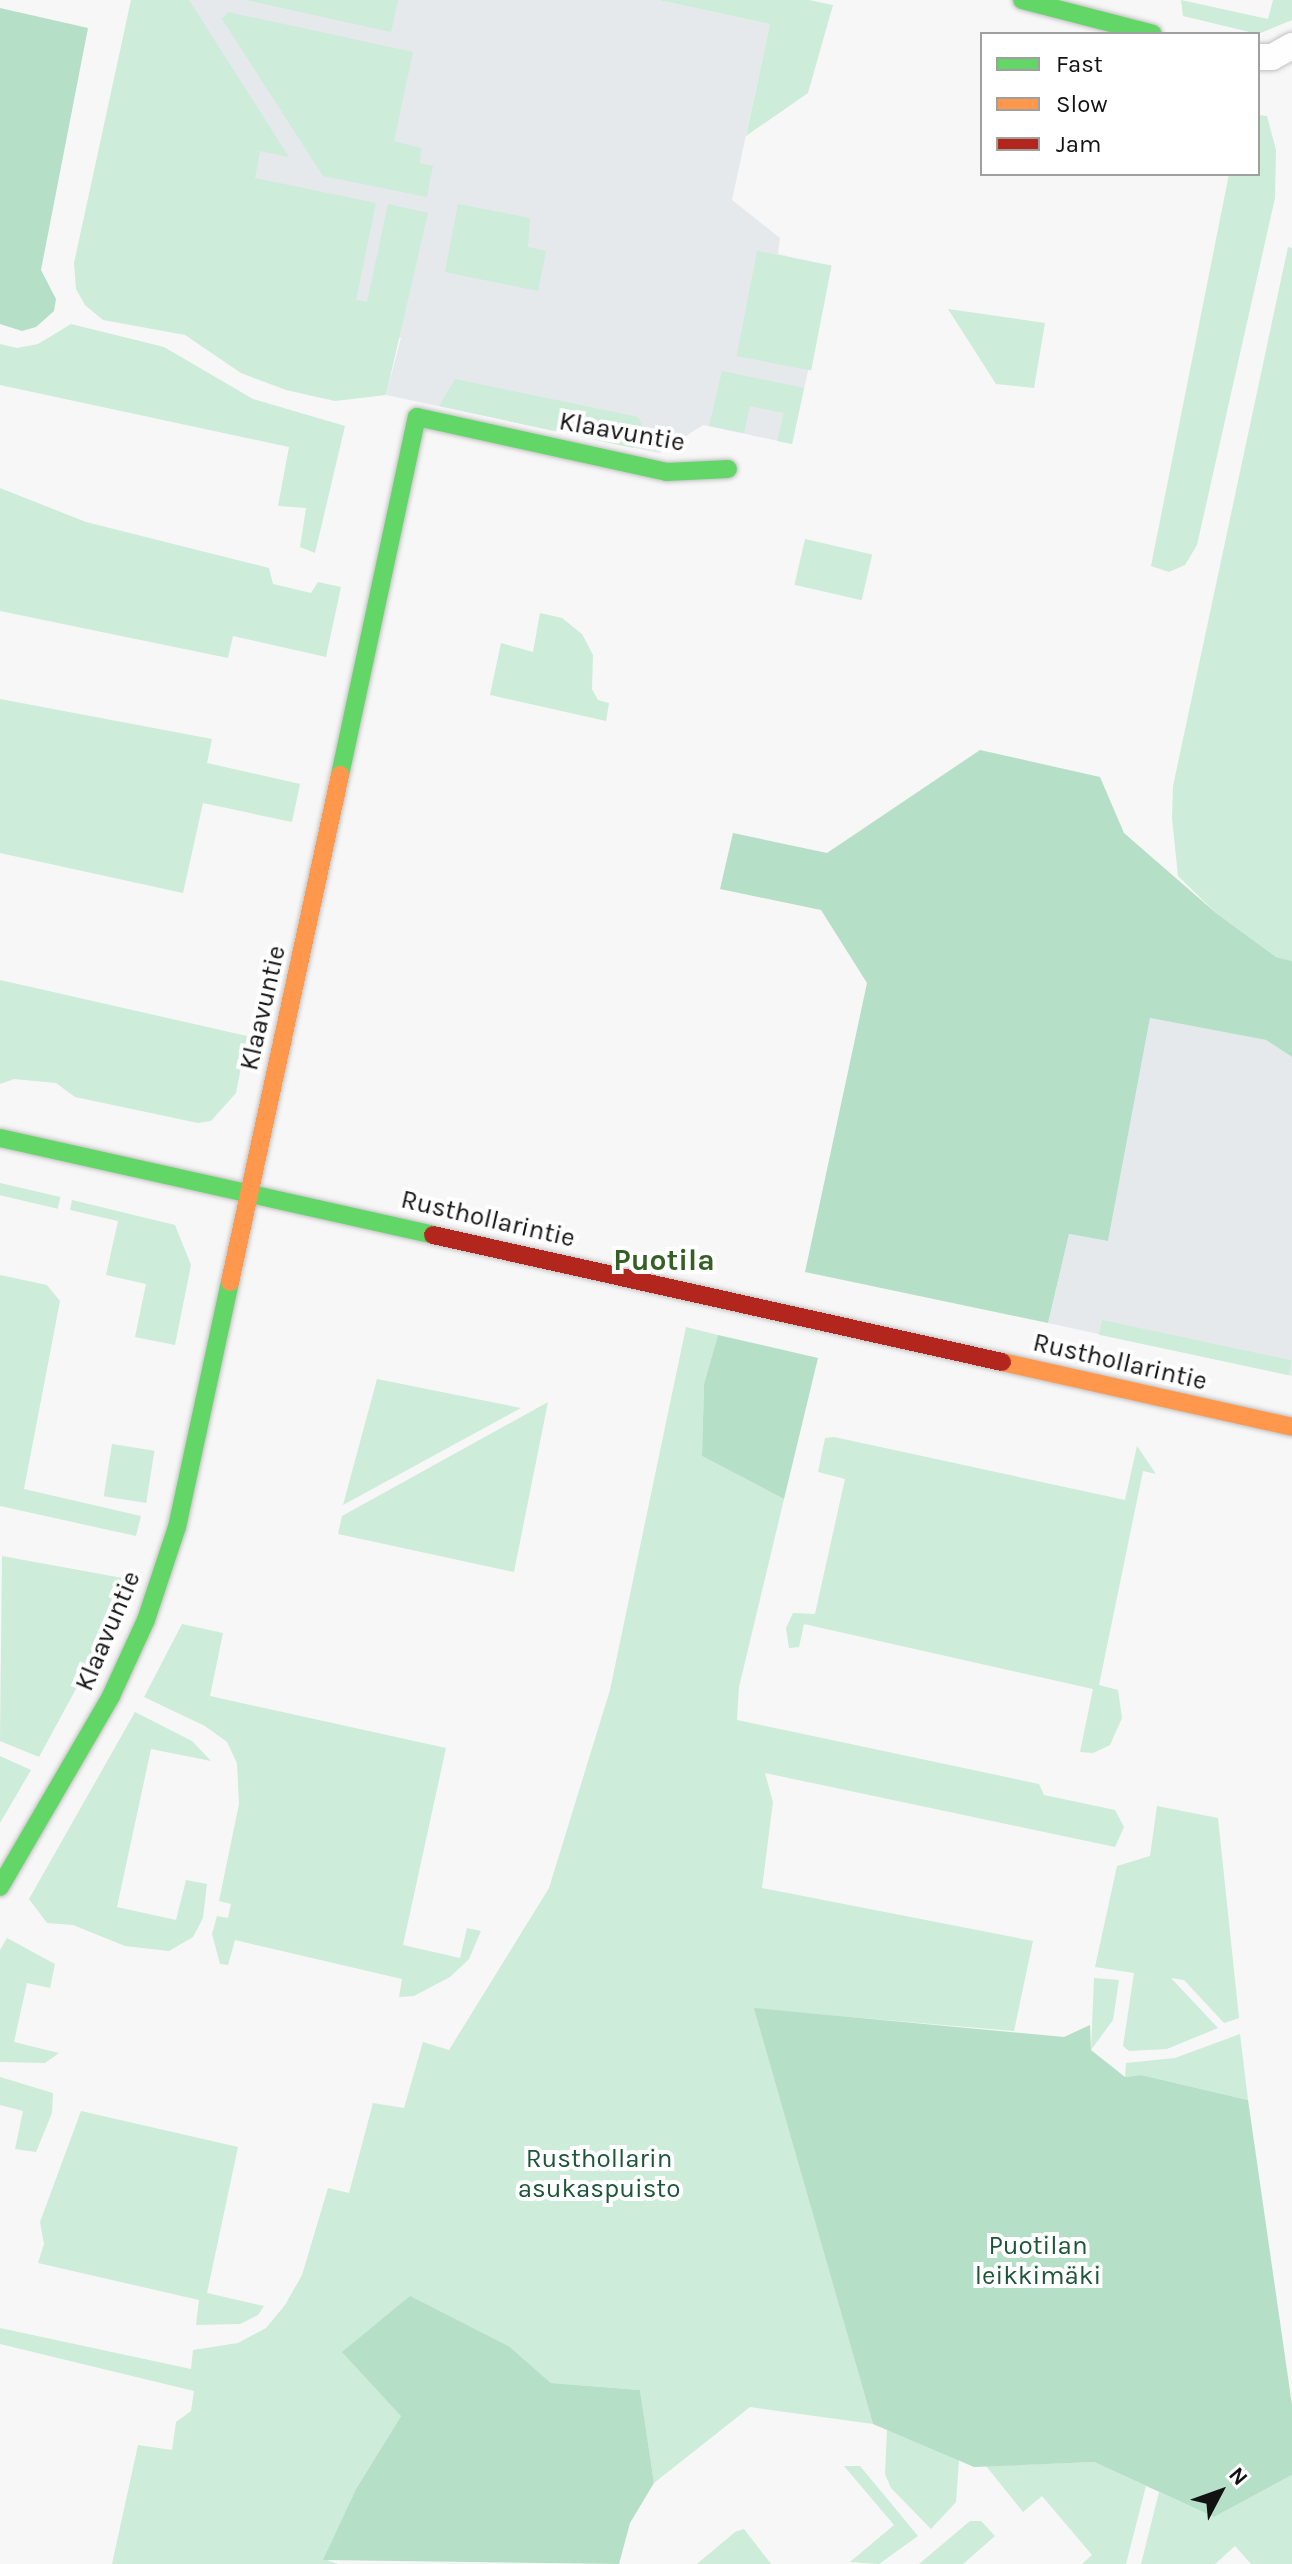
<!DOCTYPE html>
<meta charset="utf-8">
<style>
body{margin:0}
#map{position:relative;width:1292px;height:2564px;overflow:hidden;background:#f7f7f7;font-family:Karla,sans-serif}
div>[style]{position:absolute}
.built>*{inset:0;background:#e5e9ec}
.green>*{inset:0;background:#cdecd9;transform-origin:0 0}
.forest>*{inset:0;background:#b6dfc7}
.roads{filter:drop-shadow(0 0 2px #c1c1c1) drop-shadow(0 0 2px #c1c1c1)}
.street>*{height:26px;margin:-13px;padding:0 13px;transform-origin:13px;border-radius:13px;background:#fefefe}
.fast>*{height:18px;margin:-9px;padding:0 9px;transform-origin:9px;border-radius:9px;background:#63d668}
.slow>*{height:18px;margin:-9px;padding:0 9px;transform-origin:9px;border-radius:9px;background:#ff974d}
.jam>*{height:18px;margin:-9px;padding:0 9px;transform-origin:9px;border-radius:9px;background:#b3261e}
span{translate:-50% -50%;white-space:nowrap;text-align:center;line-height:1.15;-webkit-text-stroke:8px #fff;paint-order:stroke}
.street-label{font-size:26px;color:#121213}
.park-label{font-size:26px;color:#1c5538}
.quarter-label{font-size:30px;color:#345f25;font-weight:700}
.legend{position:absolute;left:980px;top:32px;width:280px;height:144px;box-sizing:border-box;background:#fff;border:2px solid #a0a0a1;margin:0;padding:10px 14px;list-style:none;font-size:24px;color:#121213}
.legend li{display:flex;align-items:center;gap:16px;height:40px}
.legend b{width:40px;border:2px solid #a0a0a1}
.north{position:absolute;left:1180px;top:2452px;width:80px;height:80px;-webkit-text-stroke:6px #fff;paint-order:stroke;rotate:49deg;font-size:22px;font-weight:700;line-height:32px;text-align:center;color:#121213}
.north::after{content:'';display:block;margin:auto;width:28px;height:36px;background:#121213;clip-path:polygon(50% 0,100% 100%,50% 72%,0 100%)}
</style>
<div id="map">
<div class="built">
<i style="clip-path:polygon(156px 0,658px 0,770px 24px,732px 200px,780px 238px,778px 254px,831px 266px,792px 444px,703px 425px,659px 453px,386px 395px,401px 338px,103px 263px)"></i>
<i style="clip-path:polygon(1150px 1018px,1266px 1040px,1292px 1057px,1292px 1376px,1048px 1323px,1069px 1234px,1108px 1241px)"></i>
</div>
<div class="green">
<i style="clip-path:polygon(131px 0,189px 0,289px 157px,260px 151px,255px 178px,376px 203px,356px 300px,367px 302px,388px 204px,428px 213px,386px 395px,335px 401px,286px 390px,241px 373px,185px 335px,103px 320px,85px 305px,76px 289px,74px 263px)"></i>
<i style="clip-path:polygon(246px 0,398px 0,391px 32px)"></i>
<i style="clip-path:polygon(658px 0,809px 0,833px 5px,808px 93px,746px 136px,770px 24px)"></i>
<i style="clip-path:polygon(1181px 0,1268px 19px,1273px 0,1292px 0,1292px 20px,1258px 34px,1183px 16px)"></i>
<i style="clip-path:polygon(228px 12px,413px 52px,394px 141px,421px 148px,420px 163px,433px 166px,427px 197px,323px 176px,222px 19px)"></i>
<i style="clip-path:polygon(1258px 115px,1267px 116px,1276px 150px,1275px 198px,1197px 545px,1185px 565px,1169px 572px,1151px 566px,1229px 174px,1258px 174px)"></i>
<i style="clip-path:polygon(458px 204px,530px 218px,528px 247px,546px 251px,538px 291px,445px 272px)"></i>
<i style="clip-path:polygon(1288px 247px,1292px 248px,1292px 961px,1276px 957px,1216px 913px,1178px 876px,1172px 818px,1173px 786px)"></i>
<i style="left:757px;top:251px;width:76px;height:107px;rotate:11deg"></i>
<i style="clip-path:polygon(948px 309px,1045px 323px,1034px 388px,996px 384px)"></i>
<i style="clip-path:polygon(71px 324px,164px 347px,253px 399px,345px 426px,315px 553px,300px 547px,306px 508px,278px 506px,289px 447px,0 385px,0 344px,17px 348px,38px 344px)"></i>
<i style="clip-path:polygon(722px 371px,804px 388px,792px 444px,777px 441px,784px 413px,750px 406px,744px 433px,709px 426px)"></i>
<i style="clip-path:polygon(455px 379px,638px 417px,646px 433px,633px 448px,439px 406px)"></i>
<i style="clip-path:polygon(0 488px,86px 522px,269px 568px,273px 584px,311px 593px,318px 582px,341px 587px,326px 657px,233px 636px,228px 658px,0 611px)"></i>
<i style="left:805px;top:539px;width:69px;height:47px;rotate:13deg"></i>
<i style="clip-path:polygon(540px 613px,562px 618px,582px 634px,593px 655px,592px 689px,598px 700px,609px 703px,606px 721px,490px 695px,501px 643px,533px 652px)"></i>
<i style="clip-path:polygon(0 699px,212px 739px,207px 763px,300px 784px,292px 822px,203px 803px,183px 893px,0 853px)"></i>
<i style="clip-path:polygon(0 980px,247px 1036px,236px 1093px,211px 1121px,198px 1123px,75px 1097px,56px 1083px,14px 1079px,0 1084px)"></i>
<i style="left:0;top:1183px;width:62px;height:12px;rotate:13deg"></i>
<i style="clip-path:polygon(72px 1200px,175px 1225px,191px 1265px,175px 1345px,135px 1337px,146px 1284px,106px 1275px,118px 1221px,70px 1210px)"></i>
<i style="clip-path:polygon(0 1275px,47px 1285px,60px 1301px,24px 1489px,141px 1516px,136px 1536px,0 1506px)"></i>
<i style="left:1102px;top:1320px;width:194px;height:15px;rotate:12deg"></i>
<i style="clip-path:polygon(686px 1327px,718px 1335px,704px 1384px,702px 1456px,784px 1499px,739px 1687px,737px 1720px,1039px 1784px,1044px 1795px,1115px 1810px,1124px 1827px,1115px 1847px,765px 1773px,773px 1802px,762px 1888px,1033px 1941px,1014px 2031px,755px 2009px,873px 2424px,750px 2407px,654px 2483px,640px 2390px,551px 2383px,510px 2347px,401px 2416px,356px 2489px,324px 2559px,338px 2564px,112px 2564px,138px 2445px,172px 2450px,176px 2422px,191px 2411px,194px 2391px,0 2344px,0 2328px,191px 2369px,193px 2350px,238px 2343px,266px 2328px,285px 2305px,302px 2275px,328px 2188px,349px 2193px,373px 2103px,404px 2108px,423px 2042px,449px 2050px,549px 1888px,610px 1690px)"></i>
<i style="clip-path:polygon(377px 1379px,521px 1408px,343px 1505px)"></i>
<i style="clip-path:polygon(548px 1402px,514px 1572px,338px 1534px,342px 1516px)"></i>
<i style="clip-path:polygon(834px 1437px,1125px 1500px,1137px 1446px,1156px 1474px,1143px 1471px,1099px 1685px,1118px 1690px,1122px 1718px,1110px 1745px,1093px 1753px,1080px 1752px,1093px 1689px,804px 1624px,799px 1647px,789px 1648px,786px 1628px,793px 1613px,815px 1614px,845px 1479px,818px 1472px,825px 1438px)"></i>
<i style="left:112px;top:1444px;width:43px;height:53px;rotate:9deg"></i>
<i style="clip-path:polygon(2px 1556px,128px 1579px,101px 1643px,39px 1757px,0 1741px)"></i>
<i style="clip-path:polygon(182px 1624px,223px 1633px,210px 1696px,446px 1748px,403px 1945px,460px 1958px,467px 1928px,481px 1931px,469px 1959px,450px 1977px,414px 1996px,399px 1997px,402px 1979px,235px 1940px,228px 1965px,220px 1964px,212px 1934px,217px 1916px,228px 1918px,231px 1904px,219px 1901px,239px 1804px,237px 1763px,227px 1742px,205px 1726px,144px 1697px)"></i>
<i style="clip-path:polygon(135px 1712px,192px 1741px,211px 1761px,151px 1749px,117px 1907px,176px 1920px,186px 1880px,207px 1884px,203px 1918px,193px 1937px,169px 1951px,125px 1946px,73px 1925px,47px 1923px,29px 1899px)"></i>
<i style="clip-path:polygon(0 1756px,31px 1770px,0 1823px)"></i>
<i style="clip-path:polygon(1157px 1806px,1218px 1818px,1239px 2018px,1224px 2023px,1184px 1980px,1171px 1978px,1218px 2028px,1167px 2049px,1129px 2051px,1123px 2046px,1134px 1973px,1095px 1967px,1117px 1866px,1150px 1856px)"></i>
<i style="clip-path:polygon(7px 1938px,55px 1964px,50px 1988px,27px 1983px,14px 2042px,59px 2053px,45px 2063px,0 2062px,0 1950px)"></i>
<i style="clip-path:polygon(1094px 1978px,1119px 1980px,1113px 2020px,1091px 2050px)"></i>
<i style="clip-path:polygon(1240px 2034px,1248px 2100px,1141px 2075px,1125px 2077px,1126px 2063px,1175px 2058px)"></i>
<i style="clip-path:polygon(0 2077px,53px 2093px,52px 2113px,36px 2152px,15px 2149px,23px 2111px,0 2105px)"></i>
<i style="clip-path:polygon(81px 2111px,238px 2147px,207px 2293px,264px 2306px,258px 2315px,240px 2324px,196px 2325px,199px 2300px,38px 2263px,44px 2244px,40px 2222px)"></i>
<i style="clip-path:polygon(887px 2429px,959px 2460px,956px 2502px,931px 2529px,891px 2488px,885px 2474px)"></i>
<i style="clip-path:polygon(1094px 2462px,1146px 2486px,1126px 2564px,1082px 2564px,1092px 2555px,1042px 2496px,1023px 2512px,986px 2466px)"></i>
<i style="clip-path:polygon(844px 2466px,860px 2466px,918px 2536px,879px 2564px,850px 2562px,894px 2525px)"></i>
<i style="clip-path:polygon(1292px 2475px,1292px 2564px,1251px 2564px,1235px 2546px,1215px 2564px,1141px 2564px,1159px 2492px,1214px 2517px)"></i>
<i style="clip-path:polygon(970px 2521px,981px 2521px,995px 2536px,963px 2564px,919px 2564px)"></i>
<i style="clip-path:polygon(744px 2529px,771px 2564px,697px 2564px,735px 2532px)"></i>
</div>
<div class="forest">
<i style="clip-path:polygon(0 8px,88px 28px,41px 270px,56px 299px,54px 311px,36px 327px,22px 331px,0 324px)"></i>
<i style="clip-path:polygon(980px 750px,1100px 777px,1124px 833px,1216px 913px,1276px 957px,1292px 961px,1292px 1057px,1266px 1040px,1150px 1018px,1108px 1241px,1069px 1234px,1048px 1323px,805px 1272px,867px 983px,821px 910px,720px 889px,733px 833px,827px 853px)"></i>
<i style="clip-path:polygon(718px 1335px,818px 1358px,784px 1499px,702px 1456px,704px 1384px)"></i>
<i style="clip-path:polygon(754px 2008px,1064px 2037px,1090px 2025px,1091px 2050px,1125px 2077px,1141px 2075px,1248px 2100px,1292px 2405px,1292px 2475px,1214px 2517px,1094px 2462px,974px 2467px,873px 2424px)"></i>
<i style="clip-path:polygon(410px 2296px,510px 2347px,551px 2383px,640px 2390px,654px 2483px,630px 2523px,619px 2564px,323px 2560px,356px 2489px,401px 2416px,342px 2352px)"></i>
</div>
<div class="roads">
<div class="street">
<i style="left:1258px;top:57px;width:14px"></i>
<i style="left:1272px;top:57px;width:23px;rotate:-29deg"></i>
</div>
<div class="fast">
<i style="left:1022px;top:0;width:135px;rotate:14.5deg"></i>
<i style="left:340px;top:775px;width:366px;rotate:-77.9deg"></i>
<i style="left:417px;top:417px;width:256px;rotate:12.4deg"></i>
<i style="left:667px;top:472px;width:61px;rotate:-2.8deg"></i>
<i style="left:0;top:1138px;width:444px;rotate:12.6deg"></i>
<i style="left:0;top:1887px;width:221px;rotate:-59.8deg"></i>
<i style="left:111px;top:1696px;width:84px;rotate:-65.3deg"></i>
<i style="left:146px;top:1620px;width:98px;rotate:-71.6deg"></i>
<i style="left:177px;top:1527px;width:251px;rotate:-77.8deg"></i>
</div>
<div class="slow">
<i style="left:230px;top:1282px;width:519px;rotate:-77.76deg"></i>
<i style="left:1002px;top:1362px;width:297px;rotate:12.6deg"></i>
</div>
<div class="jam">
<i style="left:433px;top:1235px;width:583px;rotate:12.58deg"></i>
</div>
</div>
<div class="street-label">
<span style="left:622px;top:432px;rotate:10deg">Klaavuntie</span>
<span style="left:263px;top:1008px;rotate:-77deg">Klaavuntie</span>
<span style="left:488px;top:1219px;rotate:13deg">Rusthollarintie</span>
<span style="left:1120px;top:1362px;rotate:13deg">Rusthollarintie</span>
<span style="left:108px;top:1631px;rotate:-67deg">Klaavuntie</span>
</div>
<div class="park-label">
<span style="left:599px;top:2174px">Rusthollarin<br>asukaspuisto</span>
<span style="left:1038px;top:2261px">Puotilan<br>leikkimäki</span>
</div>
<div class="quarter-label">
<span style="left:664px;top:1260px">Puotila</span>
</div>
<ul class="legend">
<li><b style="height:10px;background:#63d668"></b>Fast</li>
<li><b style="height:10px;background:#ff974d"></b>Slow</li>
<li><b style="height:10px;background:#b3261e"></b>Jam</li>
</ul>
<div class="north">N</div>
</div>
